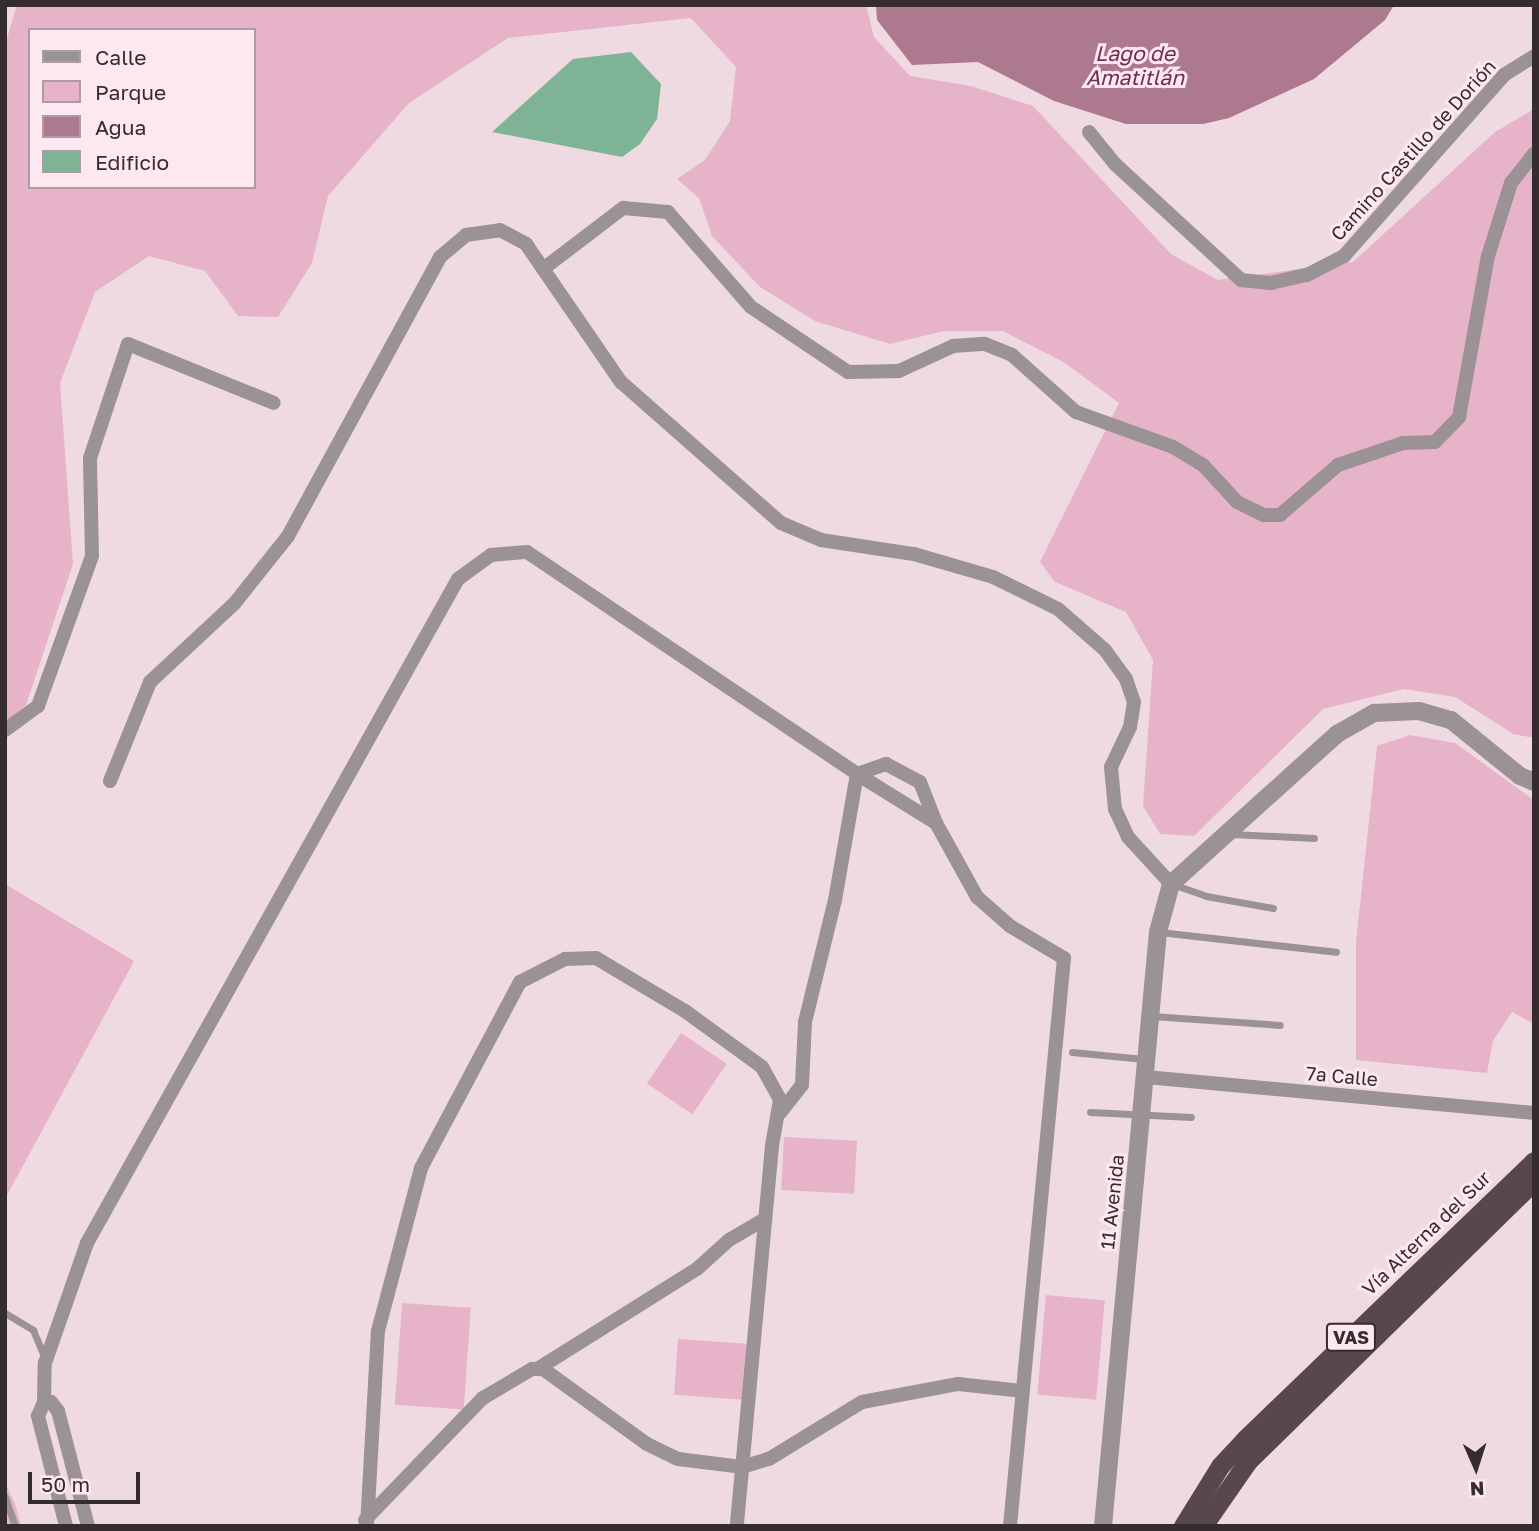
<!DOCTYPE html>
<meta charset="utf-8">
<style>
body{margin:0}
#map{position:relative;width:1539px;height:1531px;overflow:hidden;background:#f0dae2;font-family:"Golos Text",sans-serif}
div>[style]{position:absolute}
.green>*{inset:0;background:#e7b3c9;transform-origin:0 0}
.water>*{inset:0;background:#ac798f}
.building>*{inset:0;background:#7fb395}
.service>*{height:7px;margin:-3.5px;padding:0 3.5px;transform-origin:3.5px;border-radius:3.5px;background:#9b9296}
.minor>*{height:14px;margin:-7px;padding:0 7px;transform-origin:7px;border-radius:7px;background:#9b9296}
.tertiary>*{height:18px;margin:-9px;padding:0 9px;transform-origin:9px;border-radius:9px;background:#9b9296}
.trunk>*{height:19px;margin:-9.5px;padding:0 9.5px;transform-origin:9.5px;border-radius:9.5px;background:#58474e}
span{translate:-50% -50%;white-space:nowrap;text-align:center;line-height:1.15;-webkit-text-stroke:6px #fde7f0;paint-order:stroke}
.shield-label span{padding:2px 5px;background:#fde7f0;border:2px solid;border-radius:5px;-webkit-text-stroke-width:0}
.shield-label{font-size:18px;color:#342c2f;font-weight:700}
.street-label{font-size:19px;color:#342c2f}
.water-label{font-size:21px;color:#702f50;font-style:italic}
.frame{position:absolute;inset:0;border:7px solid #342c2f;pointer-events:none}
.legend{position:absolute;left:28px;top:28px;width:228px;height:161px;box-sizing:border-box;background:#fde7f0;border:2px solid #ad9ca3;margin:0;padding:9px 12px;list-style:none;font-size:21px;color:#342c2f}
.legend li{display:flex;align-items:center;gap:14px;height:35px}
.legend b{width:35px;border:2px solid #ad9ca3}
.north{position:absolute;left:1441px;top:1433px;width:70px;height:70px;-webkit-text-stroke:5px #fde7f0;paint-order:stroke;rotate:177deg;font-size:19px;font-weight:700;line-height:28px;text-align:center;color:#342c2f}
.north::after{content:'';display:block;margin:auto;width:24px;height:32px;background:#342c2f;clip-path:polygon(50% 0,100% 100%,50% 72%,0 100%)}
.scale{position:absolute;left:28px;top:1472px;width:112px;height:32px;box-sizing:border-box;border:4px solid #342c2f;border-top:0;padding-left:9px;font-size:21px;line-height:24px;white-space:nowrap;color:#342c2f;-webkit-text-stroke:5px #fde7f0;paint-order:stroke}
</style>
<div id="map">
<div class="green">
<i style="clip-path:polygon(evenodd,17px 5px,866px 5px,874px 37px,910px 76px,971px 86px,1033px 106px,1171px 254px,1218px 280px,1353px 262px,1495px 132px,1534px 109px,1534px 738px,1513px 734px,1455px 697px,1404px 689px,1323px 709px,1194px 836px,1160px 834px,1143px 806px,1153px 660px,1126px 612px,1055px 582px,1040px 562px,1119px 403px,1065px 363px,1003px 331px,944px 331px,890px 344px,815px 321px,760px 287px,712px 236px,699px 198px,677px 179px,705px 160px,730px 121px,736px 67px,691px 18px,508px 38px,409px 103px,328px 196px,312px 263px,278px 317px,238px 316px,205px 271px,149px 256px,95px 292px,60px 383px,73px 564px,26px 705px,5px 724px,5px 45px,17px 5px,30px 30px,254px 30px,254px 187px,30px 187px,30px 30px)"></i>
<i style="clip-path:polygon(1410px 735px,1455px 743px,1534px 800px,1534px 1024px,1512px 1012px,1493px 1041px,1487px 1073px,1356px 1060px,1356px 942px,1377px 746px)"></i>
<i style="clip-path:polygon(5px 884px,134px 961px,5px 1199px)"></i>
<i style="left:681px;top:1033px;width:55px;height:61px;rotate:34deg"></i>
<i style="left:784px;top:1137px;width:73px;height:53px;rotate:3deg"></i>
<i style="left:1046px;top:1295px;width:59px;height:100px;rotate:5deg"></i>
<i style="left:402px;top:1303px;width:69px;height:102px;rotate:4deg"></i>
<i style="left:678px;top:1339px;width:69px;height:56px;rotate:4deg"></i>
<i style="clip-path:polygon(5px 1482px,15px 1504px,21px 1526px,5px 1526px)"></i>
</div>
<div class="water">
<i style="clip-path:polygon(876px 5px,1394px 5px,1385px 20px,1314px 79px,1229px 118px,1203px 124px,1126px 124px,1054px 101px,978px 62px,912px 65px,877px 20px)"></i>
</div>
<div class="building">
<i style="clip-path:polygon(631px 52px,661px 84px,657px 119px,640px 144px,622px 157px,492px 132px,573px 59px)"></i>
</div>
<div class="service">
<i style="left:1232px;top:834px;width:82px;rotate:2.8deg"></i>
<i style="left:1172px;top:884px;width:36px;rotate:19deg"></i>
<i style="left:1206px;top:896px;width:68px;rotate:10.2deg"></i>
<i style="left:1159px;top:932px;width:178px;rotate:6.4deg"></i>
<i style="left:1152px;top:1016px;width:128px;rotate:4deg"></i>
<i style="left:1072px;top:1052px;width:72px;rotate:5.6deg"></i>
<i style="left:1090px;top:1112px;width:101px;rotate:2.8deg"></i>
<i style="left:5px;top:1313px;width:33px;rotate:31deg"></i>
<i style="left:33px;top:1330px;width:28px;rotate:67deg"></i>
<i style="left:5px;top:1497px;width:31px;rotate:71deg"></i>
</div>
<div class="minor">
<i style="left:1089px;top:132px;width:41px;rotate:50.9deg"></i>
<i style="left:1115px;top:164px;width:171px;rotate:42.6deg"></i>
<i style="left:1241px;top:280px;width:30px;rotate:6deg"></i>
<i style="left:1271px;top:283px;width:37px;rotate:-13deg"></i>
<i style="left:1307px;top:275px;width:42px;rotate:-27.2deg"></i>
<i style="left:1344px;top:256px;width:242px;rotate:-48.5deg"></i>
<i style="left:1504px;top:75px;width:36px;rotate:-32deg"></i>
<i style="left:543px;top:269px;width:101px;rotate:-37.3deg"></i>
<i style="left:623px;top:208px;width:45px;rotate:5.1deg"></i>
<i style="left:668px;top:212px;width:126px;rotate:48.9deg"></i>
<i style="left:751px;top:307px;width:117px;rotate:33.8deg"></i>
<i style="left:848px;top:372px;width:51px;rotate:-1.1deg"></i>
<i style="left:899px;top:371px;width:60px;rotate:-24.8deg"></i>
<i style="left:953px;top:346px;width:32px;rotate:-4deg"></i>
<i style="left:985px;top:344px;width:29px;rotate:22deg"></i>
<i style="left:1012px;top:355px;width:86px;rotate:41.7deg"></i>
<i style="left:1076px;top:412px;width:103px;rotate:19.8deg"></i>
<i style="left:1173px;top:447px;width:35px;rotate:31deg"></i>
<i style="left:1203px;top:465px;width:50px;rotate:47.4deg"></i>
<i style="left:1237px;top:502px;width:30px;rotate:26deg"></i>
<i style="left:1264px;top:515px;width:16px"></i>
<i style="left:1280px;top:515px;width:77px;rotate:-40.8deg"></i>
<i style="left:1338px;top:465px;width:69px;rotate:-18.7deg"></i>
<i style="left:1403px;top:443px;width:32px;rotate:-2deg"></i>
<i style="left:1435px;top:442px;width:35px;rotate:-46deg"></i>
<i style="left:1459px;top:417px;width:164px;rotate:-79.8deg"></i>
<i style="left:1488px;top:256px;width:77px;rotate:-72.5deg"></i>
<i style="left:1511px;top:183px;width:37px;rotate:-52deg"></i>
<i style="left:5px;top:730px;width:41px;rotate:-36deg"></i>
<i style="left:38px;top:706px;width:159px;rotate:-70.2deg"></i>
<i style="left:92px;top:556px;width:98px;rotate:-91.2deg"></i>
<i style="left:90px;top:458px;width:120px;rotate:-71.6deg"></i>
<i style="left:128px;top:344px;width:157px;rotate:22deg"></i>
<i style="left:110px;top:781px;width:107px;rotate:-68deg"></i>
<i style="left:150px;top:682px;width:115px;rotate:-42.9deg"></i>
<i style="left:234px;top:604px;width:87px;rotate:-51.5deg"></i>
<i style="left:288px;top:536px;width:318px;rotate:-61.4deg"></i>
<i style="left:440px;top:257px;width:34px;rotate:-40deg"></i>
<i style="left:466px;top:235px;width:34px;rotate:-8deg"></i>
<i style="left:500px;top:230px;width:30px;rotate:28deg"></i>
<i style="left:526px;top:244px;width:168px;rotate:55.5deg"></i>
<i style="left:621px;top:382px;width:213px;rotate:41.4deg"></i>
<i style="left:781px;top:523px;width:43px;rotate:23deg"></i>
<i style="left:821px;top:540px;width:94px;rotate:8.6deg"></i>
<i style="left:914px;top:554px;width:82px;rotate:16.2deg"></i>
<i style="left:993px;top:577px;width:72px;rotate:26.2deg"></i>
<i style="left:1058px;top:609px;width:62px;rotate:41.1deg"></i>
<i style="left:1105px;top:650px;width:36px;rotate:54deg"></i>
<i style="left:1126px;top:679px;width:24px;rotate:71deg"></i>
<i style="left:1134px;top:702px;width:25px;rotate:99deg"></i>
<i style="left:1130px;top:727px;width:44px;rotate:115.4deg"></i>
<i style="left:1111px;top:767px;width:42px;rotate:84.6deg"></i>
<i style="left:1115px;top:809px;width:31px;rotate:65deg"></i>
<i style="left:1128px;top:837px;width:64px;rotate:47.5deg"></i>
<i style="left:1146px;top:1077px;width:390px;rotate:5.3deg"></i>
<i style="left:780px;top:1113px;width:36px;rotate:-52deg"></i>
<i style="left:802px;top:1085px;width:63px;rotate:-87.3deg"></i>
<i style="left:805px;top:1022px;width:126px;rotate:-76.2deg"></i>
<i style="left:835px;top:900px;width:128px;rotate:-80.1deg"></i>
<i style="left:857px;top:774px;width:93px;rotate:31.8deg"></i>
<i style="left:539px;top:1368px;width:186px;rotate:-32.1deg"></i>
<i style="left:697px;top:1269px;width:43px;rotate:-42.2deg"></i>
<i style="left:729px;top:1240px;width:42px;rotate:-30.3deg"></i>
<i style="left:44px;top:1402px;width:39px;rotate:-89deg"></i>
<i style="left:45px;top:1363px;width:127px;rotate:-70.7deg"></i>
<i style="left:87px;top:1243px;width:761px;rotate:-60.81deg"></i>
<i style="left:458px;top:579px;width:41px;rotate:-36deg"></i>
<i style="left:491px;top:555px;width:36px;rotate:-5deg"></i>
<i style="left:527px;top:552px;width:398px;rotate:33.9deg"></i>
<i style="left:857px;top:774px;width:31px;rotate:-19deg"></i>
<i style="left:886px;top:764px;width:38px;rotate:28deg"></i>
<i style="left:920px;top:782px;width:44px;rotate:68.7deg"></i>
<i style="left:936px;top:823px;width:85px;rotate:61deg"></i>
<i style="left:977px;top:897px;width:44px;rotate:41.3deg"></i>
<i style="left:1010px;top:926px;width:63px;rotate:30.7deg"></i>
<i style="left:1064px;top:958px;width:571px;rotate:95.43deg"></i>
<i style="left:365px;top:1520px;width:170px;rotate:-46deg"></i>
<i style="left:483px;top:1398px;width:57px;rotate:-30.6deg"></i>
<i style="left:532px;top:1369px;width:11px"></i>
<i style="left:543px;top:1369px;width:128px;rotate:35.8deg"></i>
<i style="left:647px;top:1444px;width:34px;rotate:26deg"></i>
<i style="left:678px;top:1459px;width:64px;rotate:7.1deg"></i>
<i style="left:742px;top:1467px;width:28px;rotate:-17deg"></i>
<i style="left:769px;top:1459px;width:109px;rotate:-31.5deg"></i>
<i style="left:862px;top:1402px;width:98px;rotate:-10.6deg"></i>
<i style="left:958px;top:1384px;width:64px;rotate:6.2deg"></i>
<i style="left:66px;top:1526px;width:114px;rotate:-104.3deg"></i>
<i style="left:38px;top:1416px;width:15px;rotate:-67deg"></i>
<i style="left:44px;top:1402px;width:7px"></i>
<i style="left:51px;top:1402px;width:11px;rotate:52deg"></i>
<i style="left:58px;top:1411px;width:119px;rotate:75.4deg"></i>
<i style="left:367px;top:1526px;width:195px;rotate:-86.8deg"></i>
<i style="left:378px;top:1331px;width:169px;rotate:-75.2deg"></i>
<i style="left:421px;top:1168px;width:211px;rotate:-62deg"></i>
<i style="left:520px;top:982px;width:51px;rotate:-27.1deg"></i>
<i style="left:565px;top:959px;width:31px;rotate:-2deg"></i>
<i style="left:596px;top:958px;width:104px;rotate:30.8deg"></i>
<i style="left:685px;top:1011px;width:95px;rotate:36deg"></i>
<i style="left:762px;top:1067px;width:38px;rotate:61deg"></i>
<i style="left:780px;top:1100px;width:47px;rotate:99.9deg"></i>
<i style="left:772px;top:1146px;width:382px;rotate:95.3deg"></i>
</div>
<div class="tertiary">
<i style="left:1103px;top:1526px;width:597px;rotate:-84.71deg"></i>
<i style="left:1158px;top:932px;width:50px;rotate:-74.8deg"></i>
<i style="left:1171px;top:884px;width:224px;rotate:-42.1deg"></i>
<i style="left:1337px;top:734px;width:43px;rotate:-29.6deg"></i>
<i style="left:1374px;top:713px;width:45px;rotate:-2.5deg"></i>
<i style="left:1419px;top:711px;width:33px;rotate:16deg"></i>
<i style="left:1451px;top:720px;width:89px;rotate:39.1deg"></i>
<i style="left:1520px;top:776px;width:15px;rotate:23deg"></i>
</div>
<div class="trunk">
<i style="left:1183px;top:1526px;width:70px;rotate:-58.3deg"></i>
<i style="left:1220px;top:1466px;width:37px;rotate:-47deg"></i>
<i style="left:1245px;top:1439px;width:401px;rotate:-43.9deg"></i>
<i style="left:1203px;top:1526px;width:79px;rotate:-55.3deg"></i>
<i style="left:1248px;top:1461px;width:400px;rotate:-44.4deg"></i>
</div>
<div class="shield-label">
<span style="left:1351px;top:1337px">VAS</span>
</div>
<div class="street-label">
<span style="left:1413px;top:150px;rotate:-48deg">Camino Castillo de Dorión</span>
<span style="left:1342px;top:1076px;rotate:5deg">7a Calle</span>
<span style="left:1112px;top:1202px;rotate:-84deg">11 Avenida</span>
<span style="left:1426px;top:1233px;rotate:-44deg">Vía Alterna del Sur</span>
</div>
<div class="water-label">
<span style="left:1135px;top:65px">Lago de<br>Amatitlán</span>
</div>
<div class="frame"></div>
<ul class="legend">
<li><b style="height:9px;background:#9b9296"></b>Calle</li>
<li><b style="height:19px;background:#e7b3c9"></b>Parque</li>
<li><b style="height:19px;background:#ac798f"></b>Agua</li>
<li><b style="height:19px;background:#7fb395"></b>Edificio</li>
</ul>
<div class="north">N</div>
<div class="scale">50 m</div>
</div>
